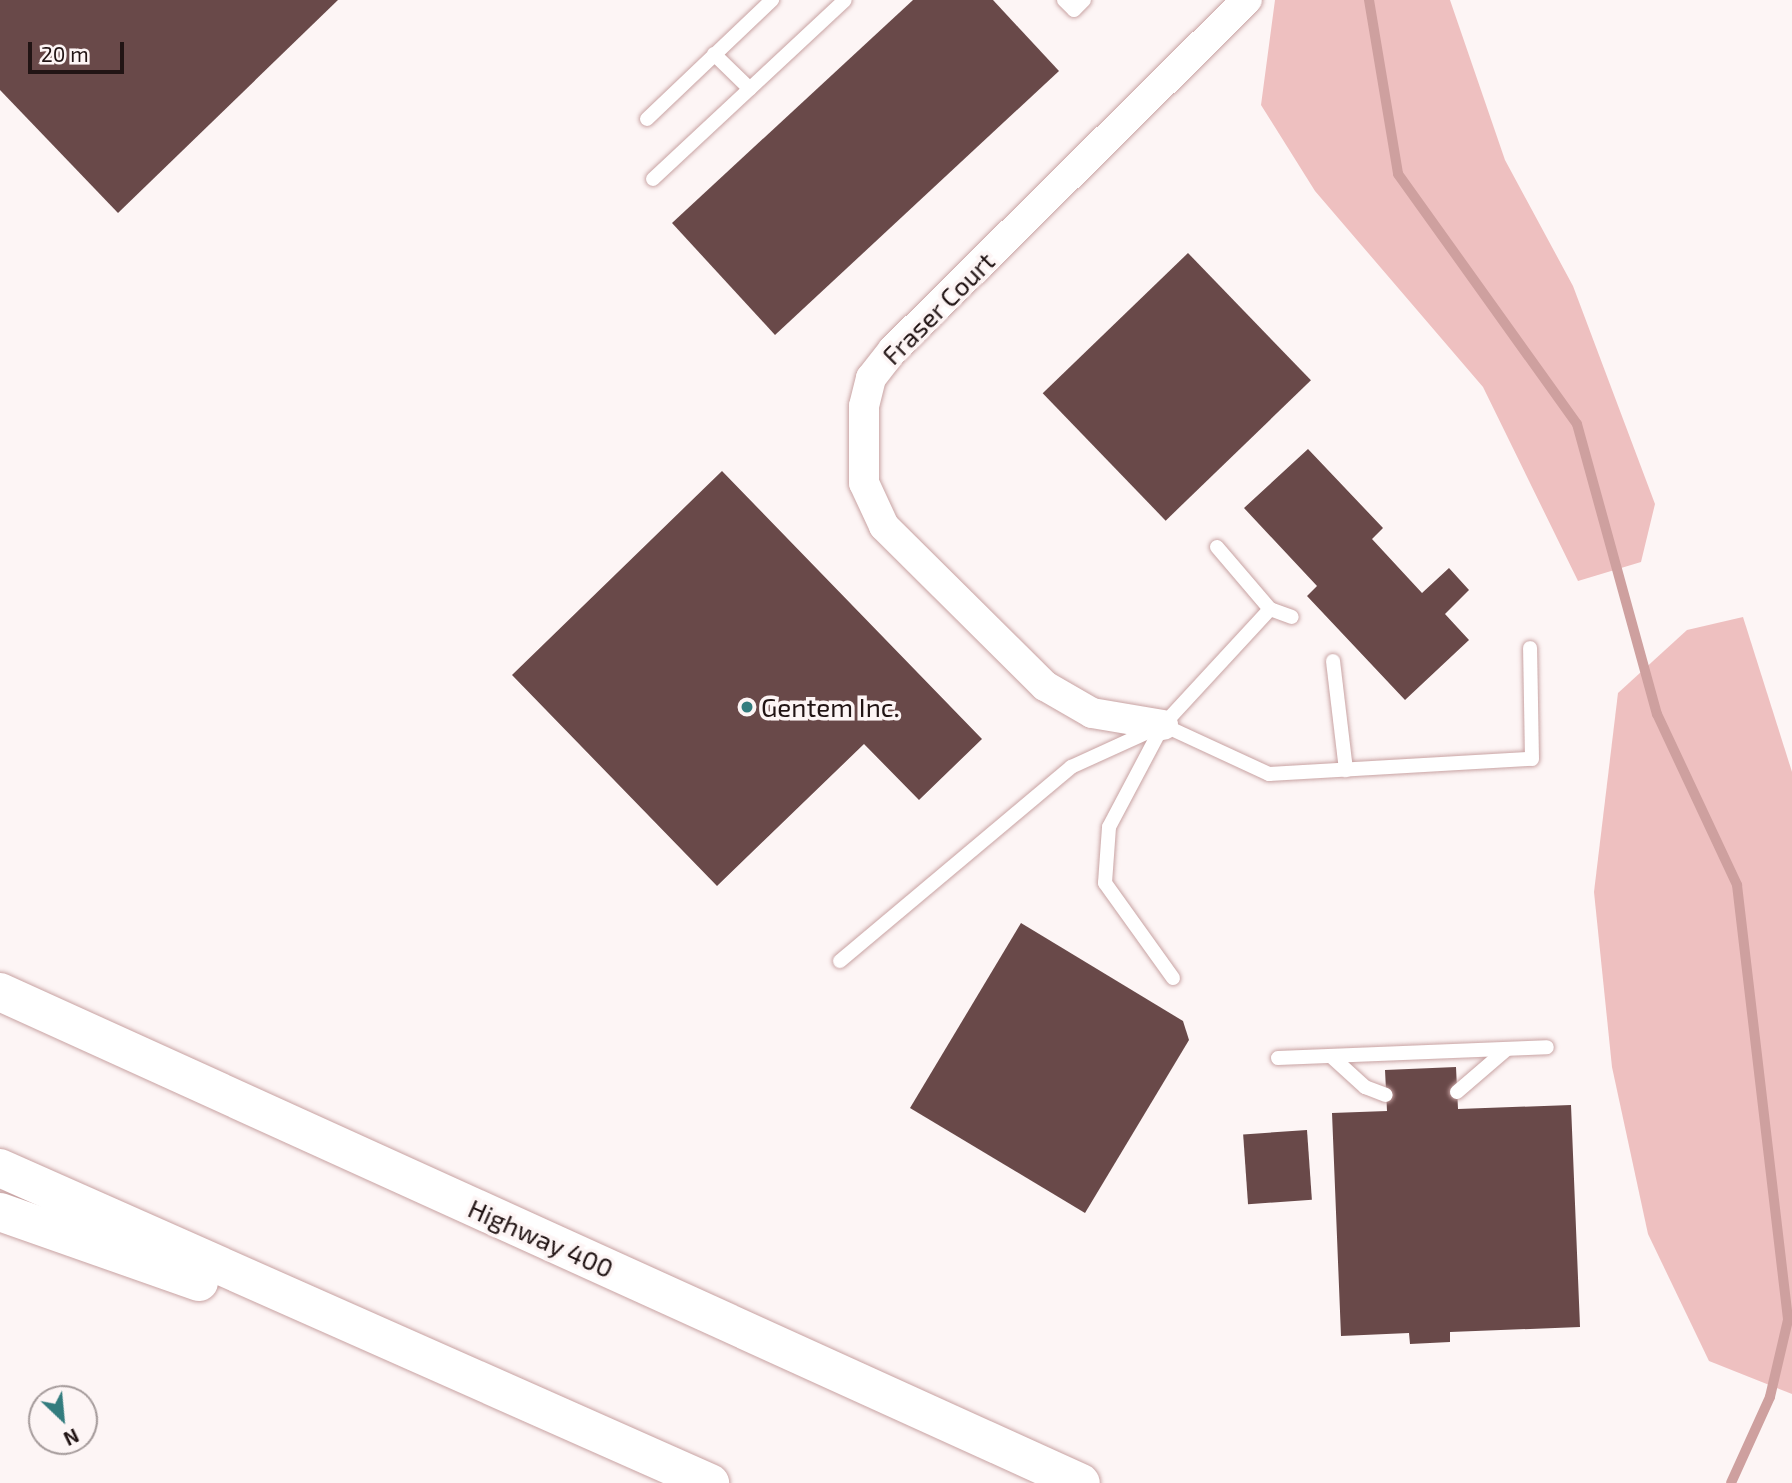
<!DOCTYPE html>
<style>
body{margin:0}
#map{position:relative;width:1792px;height:1483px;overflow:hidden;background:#fdf5f5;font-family:"Exo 2",sans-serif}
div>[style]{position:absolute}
.green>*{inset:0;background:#eec0c0}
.stream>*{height:10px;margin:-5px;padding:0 5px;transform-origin:5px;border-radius:5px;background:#cea09f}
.building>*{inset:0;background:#694949;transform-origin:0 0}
.roads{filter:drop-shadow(0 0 2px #c8a3a3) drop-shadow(0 0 2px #c8a3a3)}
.service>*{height:14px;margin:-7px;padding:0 7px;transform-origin:7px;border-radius:7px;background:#fff}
.minor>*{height:30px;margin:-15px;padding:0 15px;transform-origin:15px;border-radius:15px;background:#fff}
.motorway>*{height:38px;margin:-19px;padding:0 19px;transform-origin:19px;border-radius:19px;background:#fff}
.dots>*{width:19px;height:19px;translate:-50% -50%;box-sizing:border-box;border:4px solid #fdf5f5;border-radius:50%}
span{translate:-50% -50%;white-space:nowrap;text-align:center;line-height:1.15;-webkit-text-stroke:7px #fdf5f5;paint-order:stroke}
.street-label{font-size:26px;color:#211414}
.poi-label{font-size:26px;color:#211414}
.left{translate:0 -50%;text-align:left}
.north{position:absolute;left:28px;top:1385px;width:70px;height:70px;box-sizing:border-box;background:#fdf5f5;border:2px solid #a59b9b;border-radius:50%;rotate:154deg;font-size:19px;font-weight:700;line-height:28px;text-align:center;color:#211414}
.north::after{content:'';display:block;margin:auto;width:24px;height:32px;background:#337c7e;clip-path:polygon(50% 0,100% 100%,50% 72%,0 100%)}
.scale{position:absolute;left:28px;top:42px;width:96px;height:32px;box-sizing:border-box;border:4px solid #211414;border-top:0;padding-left:9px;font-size:21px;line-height:24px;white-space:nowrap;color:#211414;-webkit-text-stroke:5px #fdf5f5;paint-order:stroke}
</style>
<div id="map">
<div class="green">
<i style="clip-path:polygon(1275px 0,1450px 0,1505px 160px,1573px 286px,1655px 504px,1641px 562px,1578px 581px,1483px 387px,1315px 191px,1261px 105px)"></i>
<i style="clip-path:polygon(1743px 617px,1792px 772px,1792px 1394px,1709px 1361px,1648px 1234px,1612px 1067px,1594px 892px,1618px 693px,1687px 630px)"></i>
</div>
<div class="stream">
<i style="left:1369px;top:0;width:176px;rotate:80.5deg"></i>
<i style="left:1398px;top:174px;width:307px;rotate:54.4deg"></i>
<i style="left:1577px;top:424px;width:301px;rotate:74.6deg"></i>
<i style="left:1657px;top:714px;width:189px;rotate:64.9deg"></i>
<i style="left:1737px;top:885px;width:438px;rotate:83.3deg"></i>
<i style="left:1788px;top:1320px;width:79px;rotate:103.2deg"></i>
<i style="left:1770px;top:1397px;width:94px;rotate:114.4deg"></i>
</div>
<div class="building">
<i style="clip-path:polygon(0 0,338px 0,118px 213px,0 90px)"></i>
<i style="clip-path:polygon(913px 0,993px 0,1059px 71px,775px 335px,672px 223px)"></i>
<i style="left:1188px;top:253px;width:177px;height:202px;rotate:46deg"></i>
<i style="clip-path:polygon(1308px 449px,1383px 528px,1372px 539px,1422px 593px,1449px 568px,1469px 590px,1445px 614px,1469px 640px,1405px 700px,1307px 596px,1317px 586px,1244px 508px)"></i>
<i style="clip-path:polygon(722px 471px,982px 739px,919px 800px,864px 744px,717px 886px,512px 675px)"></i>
<i style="clip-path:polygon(1021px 923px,1183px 1021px,1189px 1040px,1085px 1213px,910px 1108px)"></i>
<i style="clip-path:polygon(1456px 1067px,1458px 1109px,1571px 1105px,1580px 1327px,1450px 1332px,1450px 1342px,1410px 1344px,1409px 1333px,1341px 1336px,1332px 1113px,1387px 1111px,1385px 1070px)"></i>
<i style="left:1307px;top:1130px;width:70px;height:64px;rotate:86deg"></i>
</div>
<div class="roads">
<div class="service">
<i style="left:1064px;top:0;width:14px;rotate:45deg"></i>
<i style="left:1074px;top:10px;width:14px;rotate:-45deg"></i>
<i style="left:714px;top:54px;width:50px;rotate:44.2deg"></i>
<i style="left:647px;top:119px;width:173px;rotate:-43.6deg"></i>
<i style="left:653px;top:179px;width:262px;rotate:-43deg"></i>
<i style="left:1217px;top:547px;width:82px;rotate:49.5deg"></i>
<i style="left:1270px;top:609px;width:23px;rotate:20deg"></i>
<i style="left:1333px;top:661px;width:110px;rotate:83.2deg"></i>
<i style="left:840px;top:961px;width:302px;rotate:-40deg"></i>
<i style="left:1071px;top:767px;width:101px;rotate:-24.5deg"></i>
<i style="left:1163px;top:725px;width:117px;rotate:24.8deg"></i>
<i style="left:1269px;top:774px;width:263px;rotate:-3.3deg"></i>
<i style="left:1532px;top:759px;width:111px;rotate:-91deg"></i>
<i style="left:1173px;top:978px;width:117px;rotate:-125.6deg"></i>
<i style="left:1105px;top:883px;width:56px;rotate:-85.9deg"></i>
<i style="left:1109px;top:827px;width:115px;rotate:-62.1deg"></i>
<i style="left:1163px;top:725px;width:158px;rotate:-47.3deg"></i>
<i style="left:1332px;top:1057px;width:45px;rotate:42.3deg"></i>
<i style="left:1365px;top:1087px;width:22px;rotate:21deg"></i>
<i style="left:1278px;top:1058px;width:269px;rotate:-2.3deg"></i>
<i style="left:1457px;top:1092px;width:66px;rotate:-40.7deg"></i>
</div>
<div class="minor">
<i style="left:1163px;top:725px;width:72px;rotate:-170.4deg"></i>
<i style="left:1092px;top:713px;width:54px;rotate:-150.1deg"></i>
<i style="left:1045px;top:686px;width:227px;rotate:-135.2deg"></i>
<i style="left:884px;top:526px;width:47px;rotate:-114.9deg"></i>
<i style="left:864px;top:483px;width:77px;rotate:-90deg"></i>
<i style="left:864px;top:406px;width:29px;rotate:-76deg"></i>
<i style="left:871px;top:378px;width:36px;rotate:-52deg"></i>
<i style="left:893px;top:350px;width:498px;rotate:-44.7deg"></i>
</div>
<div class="motorway">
<i style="left:0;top:992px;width:1187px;rotate:24.43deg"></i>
<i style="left:0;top:1168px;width:777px;rotate:23.93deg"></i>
<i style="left:0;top:1212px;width:211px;rotate:19.4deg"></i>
</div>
</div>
<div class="dots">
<i style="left:747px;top:707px;background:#337c7e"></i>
</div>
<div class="street-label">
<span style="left:938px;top:308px;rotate:-45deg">Fraser Court</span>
<span style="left:541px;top:1238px;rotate:24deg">Highway 400</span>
</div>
<div class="poi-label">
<span class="left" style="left:761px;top:707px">Gentem Inc.</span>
</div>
<div class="north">N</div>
<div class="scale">20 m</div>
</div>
